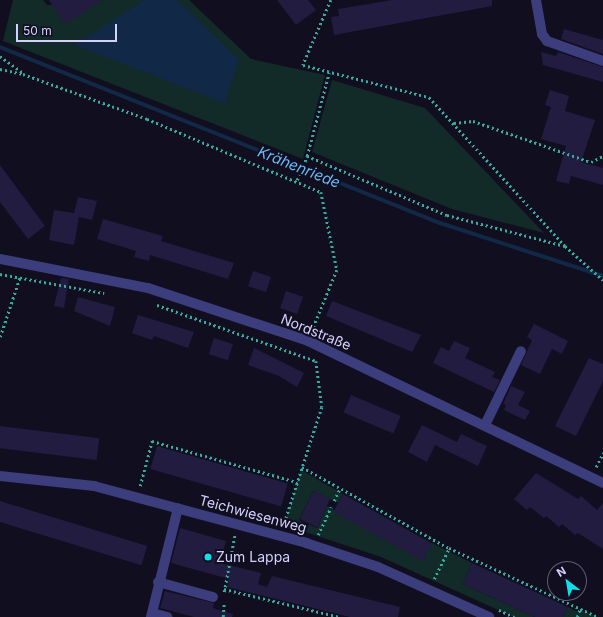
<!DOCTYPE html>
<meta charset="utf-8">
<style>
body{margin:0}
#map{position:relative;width:603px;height:617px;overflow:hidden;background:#110e20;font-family:Inter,sans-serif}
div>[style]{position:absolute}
.green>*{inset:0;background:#122a28}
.water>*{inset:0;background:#112946}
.stream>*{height:4px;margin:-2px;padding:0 2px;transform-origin:2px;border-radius:2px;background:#112946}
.building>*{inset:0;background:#211c40;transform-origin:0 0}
.path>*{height:2.5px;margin-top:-1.25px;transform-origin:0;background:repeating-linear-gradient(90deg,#36ab9e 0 2px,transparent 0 5px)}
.minor>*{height:10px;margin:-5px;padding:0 5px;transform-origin:5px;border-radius:5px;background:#3c3d7c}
.dots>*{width:11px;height:11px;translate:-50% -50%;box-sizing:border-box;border:2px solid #110e20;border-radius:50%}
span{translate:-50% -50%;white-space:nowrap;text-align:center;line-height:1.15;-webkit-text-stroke:4px #110e20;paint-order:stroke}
.street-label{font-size:14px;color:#d4d1fc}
.poi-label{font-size:14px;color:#d4d1fc}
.left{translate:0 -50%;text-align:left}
.water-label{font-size:15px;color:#66baf5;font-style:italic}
.north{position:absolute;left:547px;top:561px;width:40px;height:40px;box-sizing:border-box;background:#110e20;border:1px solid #5f5c78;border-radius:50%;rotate:329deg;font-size:11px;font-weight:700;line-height:16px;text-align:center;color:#d4d1fc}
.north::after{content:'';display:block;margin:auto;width:14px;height:18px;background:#0fdfea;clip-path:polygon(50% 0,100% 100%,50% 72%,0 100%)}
.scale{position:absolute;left:16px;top:24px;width:101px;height:18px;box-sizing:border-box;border:2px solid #d4d1fc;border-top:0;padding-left:5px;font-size:12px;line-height:14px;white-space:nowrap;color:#d4d1fc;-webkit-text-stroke:3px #110e20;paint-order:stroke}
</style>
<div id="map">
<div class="green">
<i style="clip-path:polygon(13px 0,43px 0,47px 5px,102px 0,189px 0,251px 59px,325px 75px,303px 159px,3px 41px)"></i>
<i style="clip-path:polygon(332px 80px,425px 108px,544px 233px,452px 209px,312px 152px)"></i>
<i style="clip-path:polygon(301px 470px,343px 494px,338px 503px,313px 491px,299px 520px,317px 528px,327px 506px,423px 560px,432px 543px,472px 563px,463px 584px,535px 617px,514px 617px,381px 557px,284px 525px)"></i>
<i style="clip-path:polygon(568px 607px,578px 612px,580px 609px,598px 617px,563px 617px)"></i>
</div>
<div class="water">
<i style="clip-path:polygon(144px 0,177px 0,239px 60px,225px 103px,75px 45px)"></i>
</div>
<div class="stream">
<i style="left:0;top:47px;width:474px;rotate:21.8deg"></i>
<i style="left:440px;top:223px;width:171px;rotate:18deg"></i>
</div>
<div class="building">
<i style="clip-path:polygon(49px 0,102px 0,65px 24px)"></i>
<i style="clip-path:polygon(277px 0,308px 0,316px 10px,296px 25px)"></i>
<i style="clip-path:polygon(392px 0,492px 0,492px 6px,334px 35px,331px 17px,339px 16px,338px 9px)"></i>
<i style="clip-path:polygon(564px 29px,603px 40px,603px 54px,561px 39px)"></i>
<i style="clip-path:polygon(541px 52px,556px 56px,558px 52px,603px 67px,603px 82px,543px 65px)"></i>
<i style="clip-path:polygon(550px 90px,569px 96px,565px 111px,595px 120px,581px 162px,603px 168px,603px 185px,571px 176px,569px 184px,556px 181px,566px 146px,541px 139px,551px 107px,545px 105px)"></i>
<i style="clip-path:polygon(0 165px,45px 226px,28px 239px,0 202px)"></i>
<i style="clip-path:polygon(78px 197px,97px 201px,92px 220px,79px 217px,74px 245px,49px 240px,54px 210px,74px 213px)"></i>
<i style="clip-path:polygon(103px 219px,163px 236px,161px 241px,234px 263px,228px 279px,150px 255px,149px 261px,134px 257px,136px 251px,97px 239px)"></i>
<i style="left:253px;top:271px;width:19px;height:16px;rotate:18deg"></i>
<i style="clip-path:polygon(61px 278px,69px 279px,64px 308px,54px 306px)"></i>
<i style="left:286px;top:291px;width:18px;height:18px;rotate:19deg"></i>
<i style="clip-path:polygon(78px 297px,115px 307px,110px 326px,74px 311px)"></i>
<i style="clip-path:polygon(332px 301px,421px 335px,412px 352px,326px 316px)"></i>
<i style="clip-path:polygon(138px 315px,194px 332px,188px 348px,154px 336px,152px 340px,132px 333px)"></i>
<i style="clip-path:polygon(534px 324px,568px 341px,562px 354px,552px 349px,540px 374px,521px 365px,532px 340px,527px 337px)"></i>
<i style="left:214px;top:338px;width:20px;height:17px;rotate:18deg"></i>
<i style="clip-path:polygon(454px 341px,470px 348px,465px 358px,495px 372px,492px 377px,500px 380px,494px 392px,433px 363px,441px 347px,449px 351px)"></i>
<i style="clip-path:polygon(254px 348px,304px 373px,297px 387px,279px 376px,248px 365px)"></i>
<i style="clip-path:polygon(589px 358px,603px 364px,603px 381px,576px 436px,555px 426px)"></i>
<i style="clip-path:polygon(511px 386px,525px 392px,518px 405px,530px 411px,525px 420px,504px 410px,506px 405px,503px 404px)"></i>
<i style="left:351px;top:395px;width:54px;height:19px;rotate:23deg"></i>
<i style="clip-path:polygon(422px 425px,457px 442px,461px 434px,487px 446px,478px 466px,435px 445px,427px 462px,408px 452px)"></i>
<i style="left:0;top:426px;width:100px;height:22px;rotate:7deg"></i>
<i style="left:157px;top:446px;width:136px;height:24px;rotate:16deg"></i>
<i style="clip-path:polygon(536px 473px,578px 499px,581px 496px,597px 510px,603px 503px,603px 549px,578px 533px,575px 535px,562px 524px,559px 527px,546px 516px,544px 518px,530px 507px,527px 510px,514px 499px)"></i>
<i style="left:313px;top:491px;width:19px;height:31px;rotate:25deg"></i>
<i style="left:343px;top:494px;width:102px;height:20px;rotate:29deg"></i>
<i style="left:0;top:501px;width:154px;height:20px;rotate:17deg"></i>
<i style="clip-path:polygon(180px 528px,226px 541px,220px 563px,261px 573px,258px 584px,267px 587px,272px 576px,400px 607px,398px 617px,350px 617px,227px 587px,229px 579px,171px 563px)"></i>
<i style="clip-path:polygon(472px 563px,568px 607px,563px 617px,535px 617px,463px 584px)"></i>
<i style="clip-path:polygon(165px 591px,214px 603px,213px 608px,233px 614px,232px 617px,194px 617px,160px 608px)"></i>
</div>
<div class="path">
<i style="left:331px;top:0;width:71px;rotate:113.3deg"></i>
<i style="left:303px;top:65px;width:130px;rotate:14.3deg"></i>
<i style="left:429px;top:97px;width:202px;rotate:47.6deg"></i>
<i style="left:565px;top:246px;width:51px;rotate:41.8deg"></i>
<i style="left:0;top:56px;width:29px;rotate:36deg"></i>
<i style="left:0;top:69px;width:24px;rotate:12deg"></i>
<i style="left:23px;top:74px;width:132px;rotate:19.9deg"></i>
<i style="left:147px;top:119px;width:189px;rotate:22.8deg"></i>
<i style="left:321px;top:192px;width:80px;rotate:78.4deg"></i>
<i style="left:337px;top:270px;width:66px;rotate:112.3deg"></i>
<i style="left:454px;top:123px;width:19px;rotate:-6deg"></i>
<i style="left:473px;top:121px;width:125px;rotate:19.2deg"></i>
<i style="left:591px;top:162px;width:13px;rotate:-27deg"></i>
<i style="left:307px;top:156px;width:86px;rotate:-75.2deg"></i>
<i style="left:297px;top:180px;width:26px;rotate:-67deg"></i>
<i style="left:307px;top:156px;width:152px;rotate:22.9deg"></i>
<i style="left:447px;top:215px;width:122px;rotate:14.7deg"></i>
<i style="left:0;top:274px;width:106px;rotate:10.4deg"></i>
<i style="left:157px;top:305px;width:169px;rotate:19.4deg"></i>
<i style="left:316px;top:361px;width:46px;rotate:82.6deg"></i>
<i style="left:322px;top:407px;width:124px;rotate:107.9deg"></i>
<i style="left:0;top:337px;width:63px;rotate:-71.6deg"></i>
<i style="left:302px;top:467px;width:168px;rotate:28.9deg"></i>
<i style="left:596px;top:467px;width:16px;rotate:-63deg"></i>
<i style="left:140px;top:486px;width:47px;rotate:-75.1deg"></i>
<i style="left:152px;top:441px;width:151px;rotate:15.8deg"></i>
<i style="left:334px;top:501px;width:14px;rotate:-65deg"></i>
<i style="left:318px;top:535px;width:31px;rotate:-65deg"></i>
<i style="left:434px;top:579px;width:34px;rotate:-64deg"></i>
<i style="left:449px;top:548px;width:164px;rotate:24.8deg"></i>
<i style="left:224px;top:589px;width:119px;rotate:13.6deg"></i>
<i style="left:224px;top:592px;width:59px;rotate:-79.3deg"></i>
<i style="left:499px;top:610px;width:17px;rotate:25deg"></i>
<i style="left:223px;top:617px;width:14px;rotate:-86deg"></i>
<i style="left:577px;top:617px;width:9px;rotate:-69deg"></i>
</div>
<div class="minor">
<i style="left:536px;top:0;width:35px;rotate:80deg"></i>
<i style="left:542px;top:34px;width:9px;rotate:54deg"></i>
<i style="left:547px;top:41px;width:59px;rotate:19.7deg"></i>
<i style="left:0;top:259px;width:151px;rotate:11.1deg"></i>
<i style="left:148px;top:288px;width:169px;rotate:18.3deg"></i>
<i style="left:308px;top:341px;width:327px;rotate:25.7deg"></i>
<i style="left:485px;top:425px;width:82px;rotate:-64.1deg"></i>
<i style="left:0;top:476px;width:95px;rotate:6.1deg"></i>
<i style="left:94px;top:486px;width:220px;rotate:15deg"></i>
<i style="left:306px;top:543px;width:76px;rotate:18.4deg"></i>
<i style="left:378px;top:567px;width:122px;rotate:24.2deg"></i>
<i style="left:158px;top:582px;width:57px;rotate:15.3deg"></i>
<i style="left:152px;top:613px;width:16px;rotate:15deg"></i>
<i style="left:151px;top:617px;width:112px;rotate:-76.1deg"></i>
</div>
<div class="dots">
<i style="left:208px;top:557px;background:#0fdfea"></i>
</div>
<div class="street-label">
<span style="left:316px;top:332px;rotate:22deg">Nordstraße</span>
<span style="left:253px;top:514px;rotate:15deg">Teichwiesenweg</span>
</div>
<div class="poi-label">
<span class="left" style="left:216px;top:557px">Zum Lappa</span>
</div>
<div class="water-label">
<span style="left:299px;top:167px;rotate:22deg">Krähenriede</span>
</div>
<div class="north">N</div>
<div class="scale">50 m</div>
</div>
